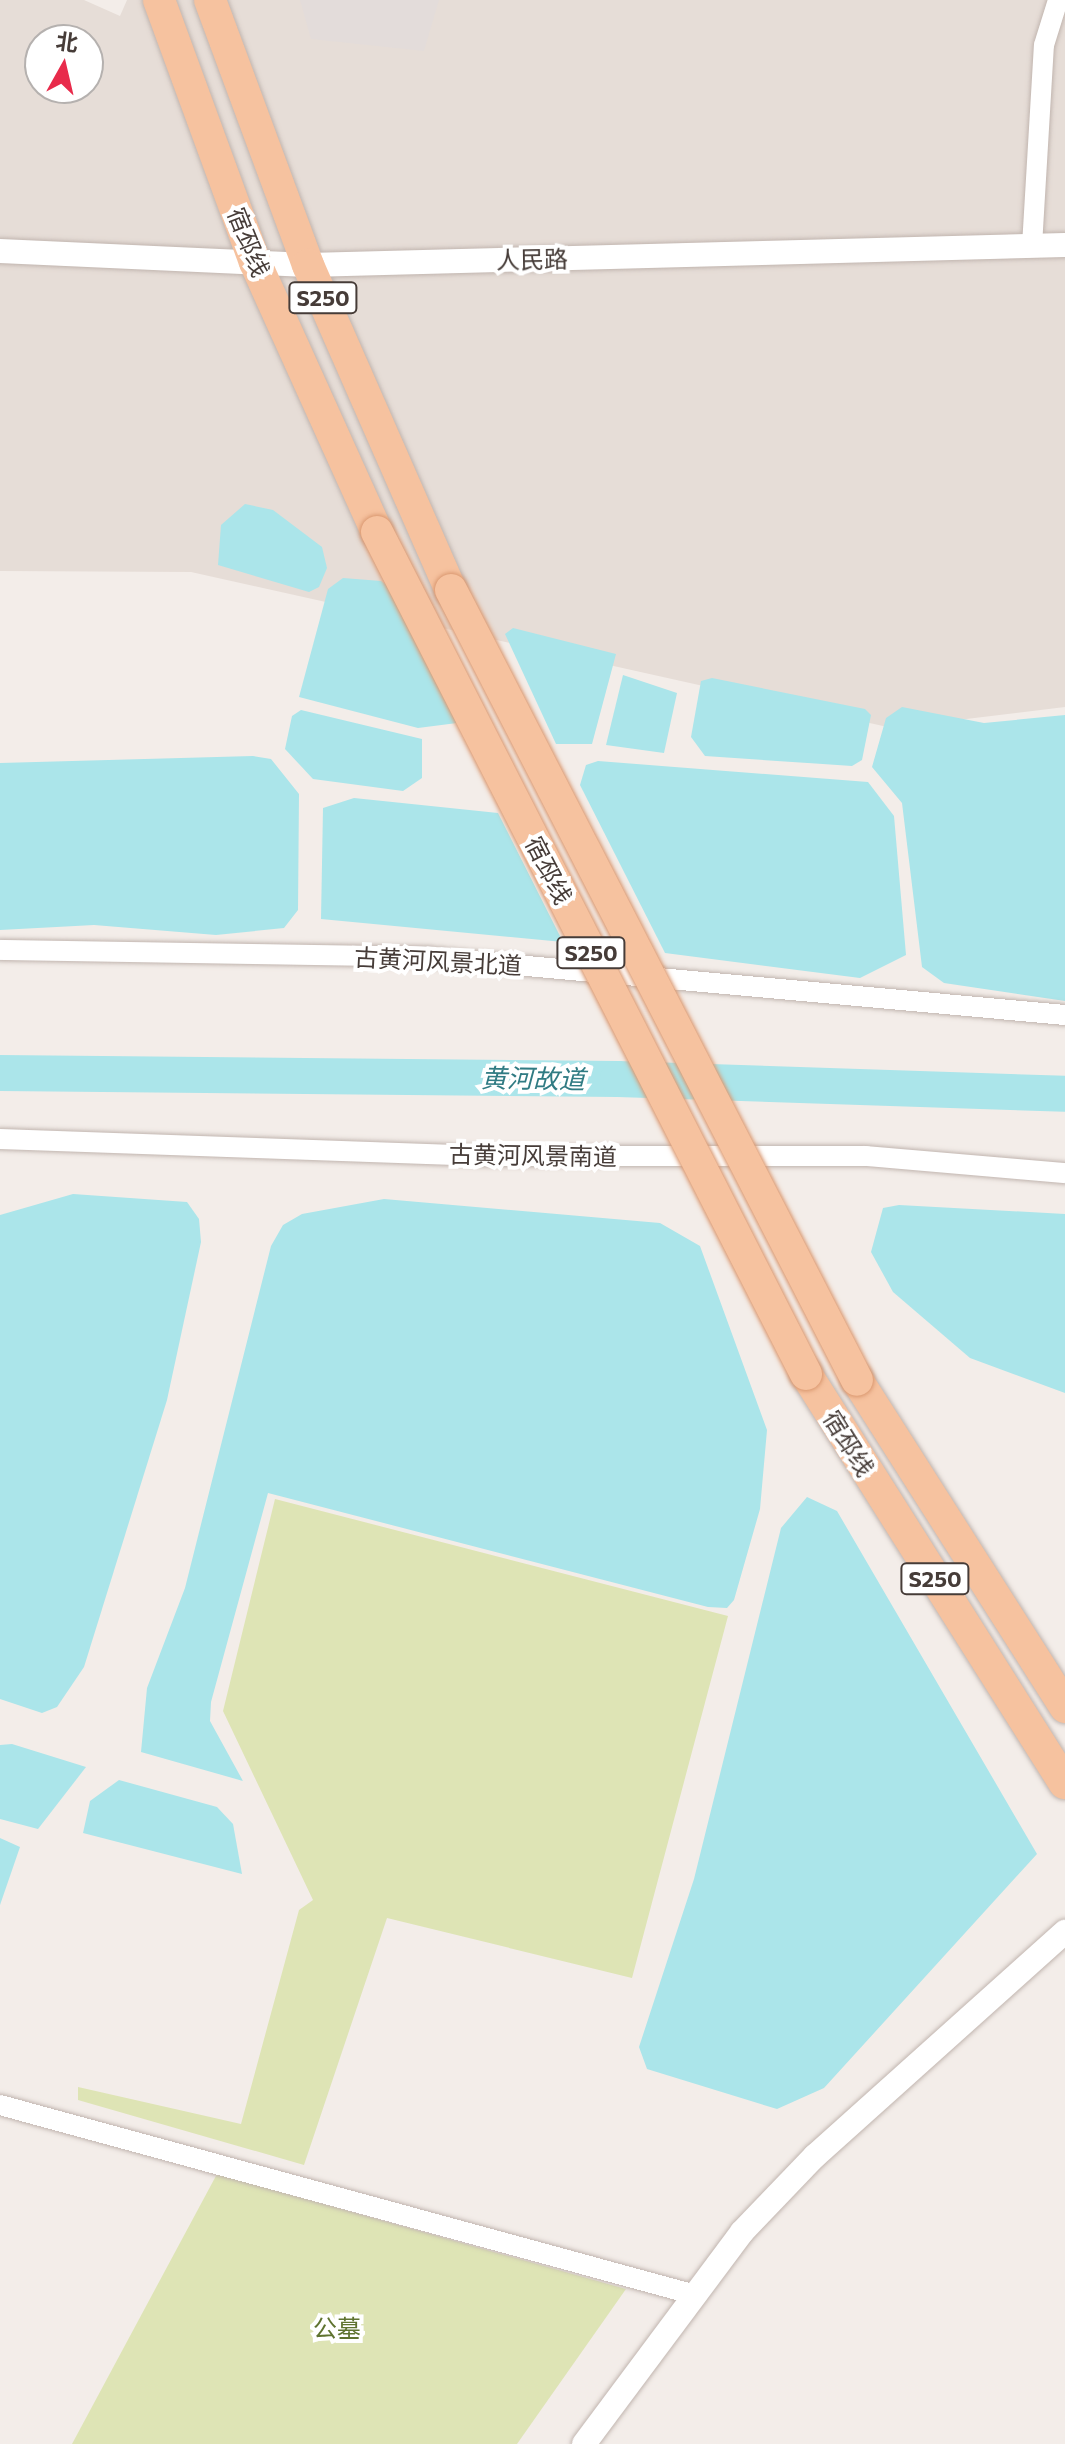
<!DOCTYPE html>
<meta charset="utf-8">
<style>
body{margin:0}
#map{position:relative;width:1065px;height:2444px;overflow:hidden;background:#f3ede9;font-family:Commissioner,"Noto Sans SC",sans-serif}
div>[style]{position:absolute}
.residential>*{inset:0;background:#e6ddd7}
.industrial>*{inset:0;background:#e3dcda}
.green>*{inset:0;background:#dee4b5}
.water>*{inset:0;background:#abe5ea}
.river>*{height:36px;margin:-18px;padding:0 18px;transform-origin:18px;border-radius:18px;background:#abe5ea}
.roads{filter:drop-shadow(0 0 2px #c1b5af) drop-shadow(0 0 2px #c1b5af)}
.minor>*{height:20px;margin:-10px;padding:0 10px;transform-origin:10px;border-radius:10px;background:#fff}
.tertiary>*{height:24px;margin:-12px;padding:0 12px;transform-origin:12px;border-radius:12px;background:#fff}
.primary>*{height:32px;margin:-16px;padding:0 16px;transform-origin:16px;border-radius:16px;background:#f6c29f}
.bridges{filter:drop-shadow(0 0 2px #da9870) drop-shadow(0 0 2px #da9870)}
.primary-bridge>*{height:32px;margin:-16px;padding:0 16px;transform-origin:16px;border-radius:16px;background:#f6c29f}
span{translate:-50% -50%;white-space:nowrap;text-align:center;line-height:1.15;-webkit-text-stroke:8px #fff;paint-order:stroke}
.shield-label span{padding:2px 6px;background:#fff;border:2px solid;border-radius:6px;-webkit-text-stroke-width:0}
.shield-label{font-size:22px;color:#463c38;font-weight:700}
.street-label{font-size:24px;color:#463c38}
.park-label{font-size:24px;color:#5f7330}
.water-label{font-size:26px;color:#307b83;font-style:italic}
.north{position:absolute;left:24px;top:24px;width:80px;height:80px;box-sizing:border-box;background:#fff;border:2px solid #b5b1af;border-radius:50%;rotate:8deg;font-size:22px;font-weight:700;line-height:32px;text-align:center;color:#463c38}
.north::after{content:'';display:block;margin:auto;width:28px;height:36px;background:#e82b4b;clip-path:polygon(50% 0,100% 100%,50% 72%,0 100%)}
</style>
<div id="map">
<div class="residential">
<i style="clip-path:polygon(evenodd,0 0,84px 0,120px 16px,127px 0,1065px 0,1065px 707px,892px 728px,191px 572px,0 571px,0 0,40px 40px,88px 40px,88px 88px,40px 88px,40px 40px)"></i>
</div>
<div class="industrial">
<i style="clip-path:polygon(300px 0,439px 0,424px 51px,311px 39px)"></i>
</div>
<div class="green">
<i style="clip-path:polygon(275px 1499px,728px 1616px,632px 1978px,387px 1918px,304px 2165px,78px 2100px,78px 2087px,241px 2124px,299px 1910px,313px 1900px,223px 1711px)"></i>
<i style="clip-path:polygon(217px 2174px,626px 2289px,517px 2444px,72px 2444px)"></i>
</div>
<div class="water">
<i style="clip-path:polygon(245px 504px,273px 510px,322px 547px,327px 568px,319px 587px,309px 592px,218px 565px,221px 525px)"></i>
<i style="clip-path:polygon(343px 578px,381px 581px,395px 591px,457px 723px,418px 728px,299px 697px,328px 589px)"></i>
<i style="clip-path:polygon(513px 628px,616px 654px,592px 744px,556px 744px,505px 634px)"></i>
<i style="clip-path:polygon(623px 675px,677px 693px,664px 753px,606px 745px)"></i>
<i style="clip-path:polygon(712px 678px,865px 709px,871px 715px,862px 760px,852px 766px,705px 756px,691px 737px,701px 681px)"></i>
<i style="clip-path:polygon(902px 707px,984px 723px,1065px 715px,1065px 1001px,944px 983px,922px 967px,902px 803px,872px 767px,886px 718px)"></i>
<i style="clip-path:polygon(301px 710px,422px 739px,422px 778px,403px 791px,313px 779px,285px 749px,292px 716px)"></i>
<i style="clip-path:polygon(253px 756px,271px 759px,299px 794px,298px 910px,284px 928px,216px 935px,94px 925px,0 930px,0 763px)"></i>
<i style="clip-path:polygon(598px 761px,868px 782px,894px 816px,906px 955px,860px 978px,665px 953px,580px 785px,586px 765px)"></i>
<i style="clip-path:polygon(354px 798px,498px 813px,563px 942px,321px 919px,323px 808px)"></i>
<i style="clip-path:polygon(73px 1194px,187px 1202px,199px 1219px,201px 1242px,167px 1400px,84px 1667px,57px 1707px,42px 1713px,0 1699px,0 1215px)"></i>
<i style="clip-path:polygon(384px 1199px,660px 1223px,700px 1246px,767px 1430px,760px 1509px,734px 1600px,727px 1608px,708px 1607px,268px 1493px,211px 1702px,210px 1721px,243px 1781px,141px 1752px,147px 1688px,185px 1588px,271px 1246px,283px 1225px,302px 1214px)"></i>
<i style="clip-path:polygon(899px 1205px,1065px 1214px,1065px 1393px,970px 1358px,893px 1292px,871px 1252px,883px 1208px)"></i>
<i style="clip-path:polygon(807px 1497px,837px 1511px,1037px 1854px,824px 2088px,777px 2109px,647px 2069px,639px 2047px,694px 1879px,781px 1528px)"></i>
<i style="clip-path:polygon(12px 1744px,86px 1767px,38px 1829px,0 1819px,0 1745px)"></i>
<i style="clip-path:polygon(119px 1780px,217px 1807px,233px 1824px,242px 1874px,83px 1833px,90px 1801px)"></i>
<i style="clip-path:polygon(0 1838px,20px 1847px,0 1905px)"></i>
</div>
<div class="river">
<i style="left:0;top:1073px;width:618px;rotate:0.56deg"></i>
<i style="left:618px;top:1079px;width:447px;rotate:1.9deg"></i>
</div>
<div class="roads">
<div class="minor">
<i style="left:1032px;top:246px;width:201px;rotate:-86.6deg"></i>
<i style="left:1044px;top:45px;width:47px;rotate:-72.7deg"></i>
<i style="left:0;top:950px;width:428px;rotate:0.9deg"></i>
<i style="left:428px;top:957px;width:640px;rotate:5.2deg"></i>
<i style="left:0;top:1139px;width:484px;rotate:2deg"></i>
<i style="left:484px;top:1156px;width:382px"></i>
<i style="left:866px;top:1156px;width:200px;rotate:4.9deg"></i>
<i style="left:0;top:2105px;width:717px;rotate:15.28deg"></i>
</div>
<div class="tertiary">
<i style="left:0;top:251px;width:308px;rotate:2.6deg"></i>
<i style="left:308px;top:265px;width:757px;rotate:-1.51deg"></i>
<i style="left:584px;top:2444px;width:264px;rotate:-53.3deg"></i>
<i style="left:742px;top:2232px;width:105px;rotate:-46.2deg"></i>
<i style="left:815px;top:2156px;width:336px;rotate:-41.9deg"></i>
</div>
<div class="primary">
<i style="left:159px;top:0;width:279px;rotate:69.9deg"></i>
<i style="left:255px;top:262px;width:296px;rotate:65.7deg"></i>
<i style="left:210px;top:0;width:283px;rotate:69.7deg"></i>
<i style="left:308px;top:265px;width:355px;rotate:66.3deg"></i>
<i style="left:806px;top:1374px;width:484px;rotate:57.7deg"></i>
<i style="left:857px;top:1380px;width:388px;rotate:57.5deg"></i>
</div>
</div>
<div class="bridges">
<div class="primary-bridge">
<i style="left:377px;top:532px;width:945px;rotate:63deg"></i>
<i style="left:451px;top:590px;width:888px;rotate:62.8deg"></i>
</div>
</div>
<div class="shield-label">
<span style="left:323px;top:298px">S250</span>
<span style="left:591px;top:953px">S250</span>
<span style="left:935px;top:1579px">S250</span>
</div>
<div class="street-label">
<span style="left:249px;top:242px;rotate:68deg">宿邳线</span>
<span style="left:532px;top:259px;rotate:-1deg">人民路</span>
<span style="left:549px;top:870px;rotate:63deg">宿邳线</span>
<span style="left:438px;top:961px;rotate:3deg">古黄河风景北道</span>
<span style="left:533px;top:1155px;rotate:1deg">古黄河风景南道</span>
<span style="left:849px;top:1443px;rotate:58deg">宿邳线</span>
</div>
<div class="park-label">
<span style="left:337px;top:2328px">公墓</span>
</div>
<div class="water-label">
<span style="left:533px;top:1078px;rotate:1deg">黄河故道</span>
</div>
<div class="north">北</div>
</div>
